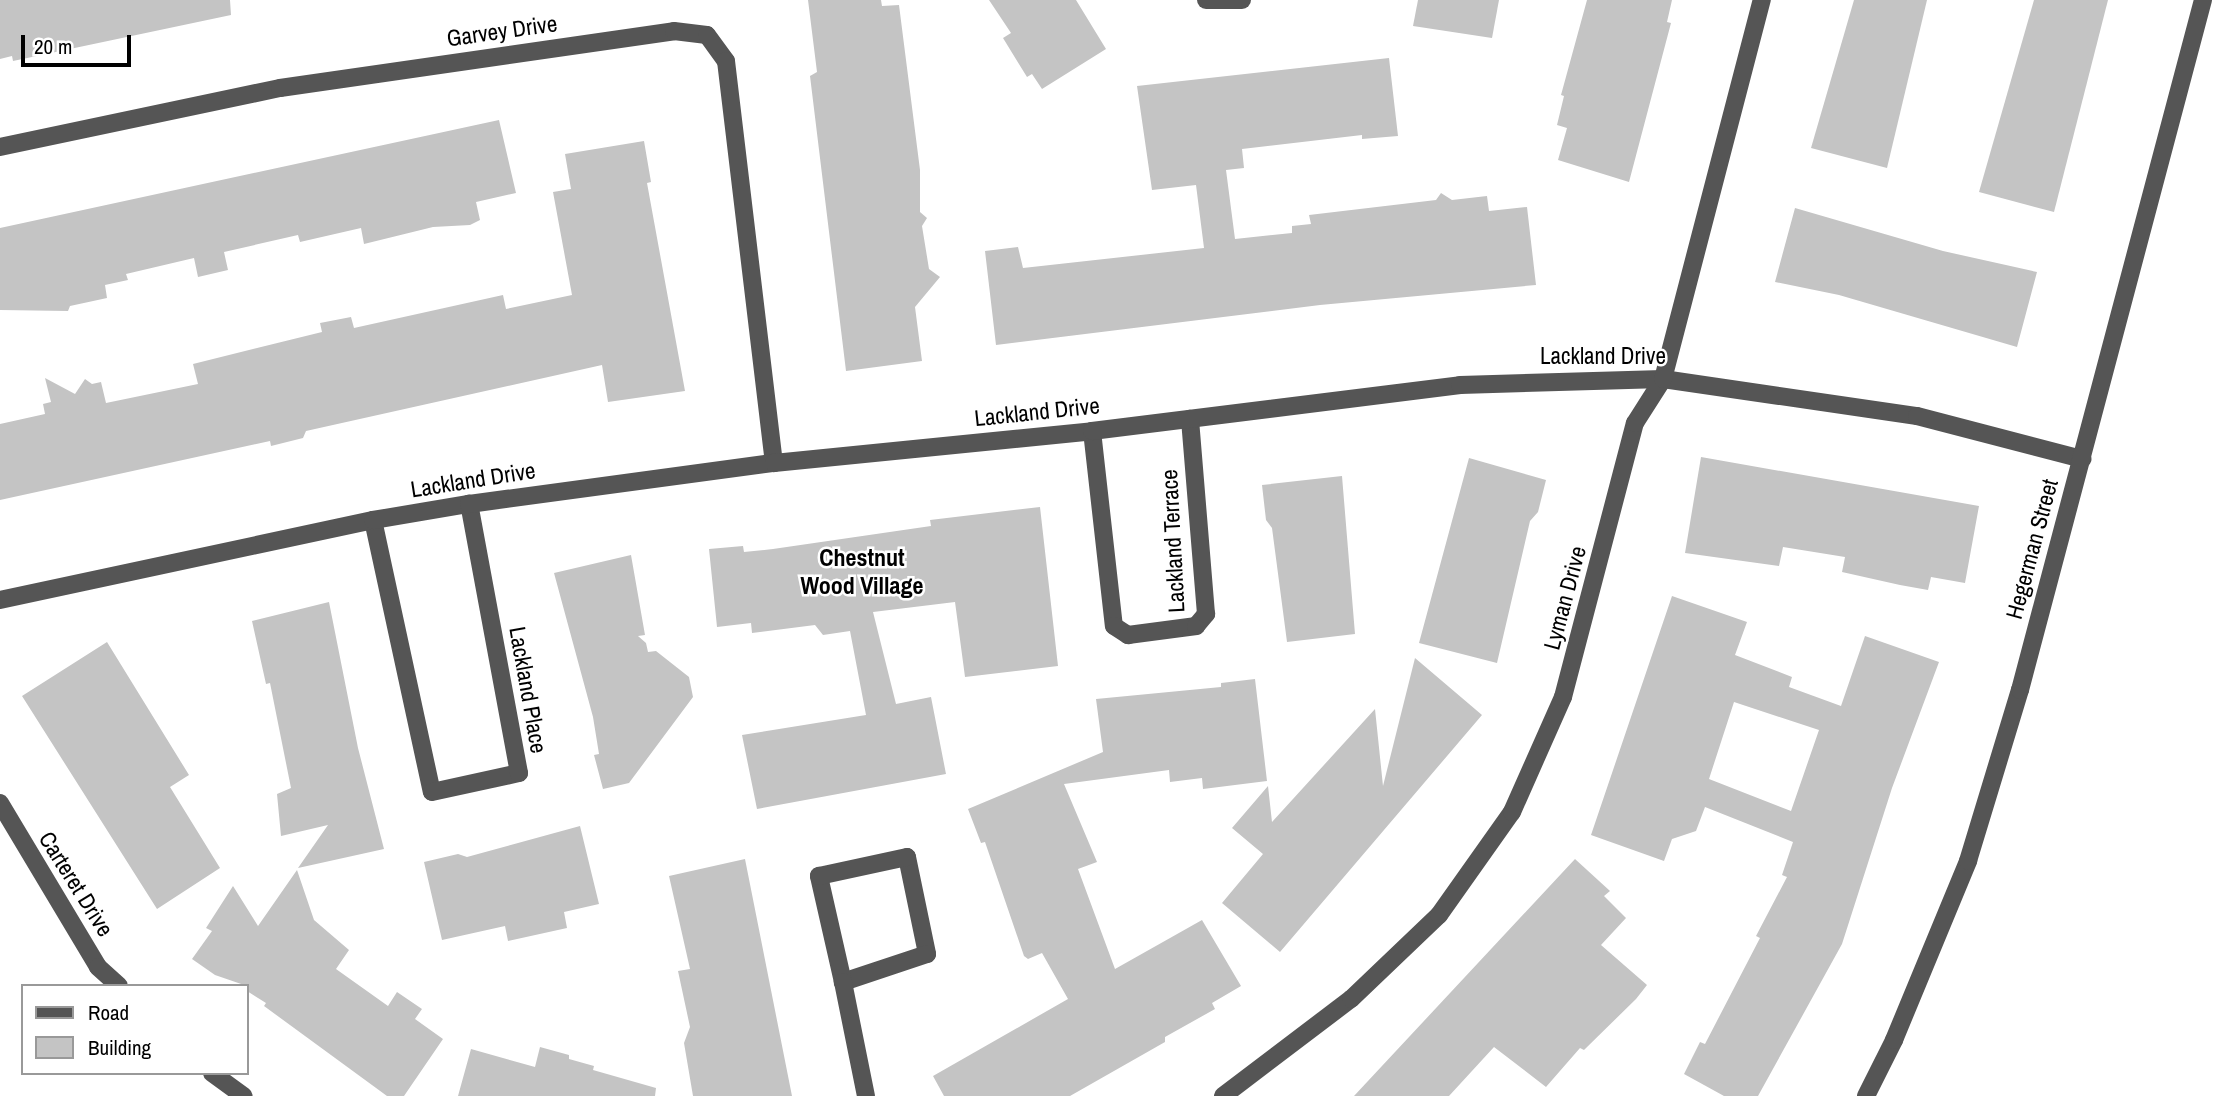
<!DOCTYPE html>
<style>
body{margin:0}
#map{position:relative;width:2215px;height:1096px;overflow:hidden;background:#fff;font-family:"Archivo Narrow",sans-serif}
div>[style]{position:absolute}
.building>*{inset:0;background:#c4c4c4}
.minor>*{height:18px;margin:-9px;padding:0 9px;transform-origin:9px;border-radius:9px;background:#555}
span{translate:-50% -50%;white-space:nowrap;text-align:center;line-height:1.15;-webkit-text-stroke:5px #fff;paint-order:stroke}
.street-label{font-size:23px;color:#000}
.neighbourhood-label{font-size:24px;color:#000;font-weight:700}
.legend{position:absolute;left:21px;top:984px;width:228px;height:91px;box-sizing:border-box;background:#fff;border:2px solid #999;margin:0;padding:9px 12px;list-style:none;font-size:21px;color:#000}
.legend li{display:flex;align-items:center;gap:14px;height:35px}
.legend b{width:35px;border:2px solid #999}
.scale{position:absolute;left:21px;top:35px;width:110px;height:32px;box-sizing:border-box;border:4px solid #000;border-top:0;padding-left:9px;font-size:21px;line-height:24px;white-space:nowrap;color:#000;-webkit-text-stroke:5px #fff;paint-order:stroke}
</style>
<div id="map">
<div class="building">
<i style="clip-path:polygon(0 0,230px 0,231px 15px,13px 61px,12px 56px,0 59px)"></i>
<i style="clip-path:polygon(808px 0,881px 0,882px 6px,899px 5px,920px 170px,920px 212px,927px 218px,922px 226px,929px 269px,940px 277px,915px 307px,922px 361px,846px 371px,810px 76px,817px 72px)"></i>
<i style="clip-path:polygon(989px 0,1076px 0,1106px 49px,1042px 89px,1032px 74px,1027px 77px,1003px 38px,1011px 33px)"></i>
<i style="clip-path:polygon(1418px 0,1499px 0,1492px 38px,1413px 26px)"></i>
<i style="clip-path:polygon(1587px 0,1672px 0,1667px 22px,1671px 23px,1629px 182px,1558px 160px,1567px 128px,1557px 125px,1564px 96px,1561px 95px)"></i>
<i style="clip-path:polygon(1854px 0,1927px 0,1887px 168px,1811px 148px)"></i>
<i style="clip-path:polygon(2034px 0,2108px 0,2054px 212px,1979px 192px)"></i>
<i style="clip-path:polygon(1389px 58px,1398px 136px,1362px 139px,1362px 135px,1242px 149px,1244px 168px,1226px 170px,1235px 239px,1292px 233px,1292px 226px,1311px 224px,1309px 215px,1436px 200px,1441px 193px,1452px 200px,1487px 196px,1489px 211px,1527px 207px,1536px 285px,1320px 305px,996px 345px,985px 251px,1018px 247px,1023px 268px,1204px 248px,1196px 185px,1152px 190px,1137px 86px)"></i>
<i style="clip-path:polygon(499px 120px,516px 193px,476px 202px,480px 220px,470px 225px,433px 227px,364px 244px,361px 228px,300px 242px,298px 235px,224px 252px,228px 270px,198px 277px,194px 258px,126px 274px,128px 280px,105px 285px,107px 298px,70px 306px,68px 311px,0 310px,0 228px)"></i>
<i style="clip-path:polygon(644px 141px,651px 182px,647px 183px,685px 391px,608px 402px,602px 365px,306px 431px,303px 438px,271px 446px,270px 441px,0 500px,0 424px,45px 414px,43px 404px,51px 402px,45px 378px,75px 394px,85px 379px,92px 384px,101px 382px,106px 403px,198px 384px,193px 364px,322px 332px,320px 323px,351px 317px,354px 328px,503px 295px,506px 309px,572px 295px,553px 192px,571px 189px,565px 154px)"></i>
<i style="clip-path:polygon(1795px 208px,1943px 251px,2037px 272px,2017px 347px,1839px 295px,1775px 282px)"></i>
<i style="clip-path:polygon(1701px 457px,1979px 506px,1965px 583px,1931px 577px,1928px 590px,1900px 585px,1842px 572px,1845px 557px,1783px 547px,1779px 566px,1685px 553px)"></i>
<i style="clip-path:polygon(1469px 458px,1546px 480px,1538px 512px,1530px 521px,1497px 663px,1419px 643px)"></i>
<i style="clip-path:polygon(1342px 476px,1355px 634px,1287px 642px,1272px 528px,1266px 520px,1262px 485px)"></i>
<i style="clip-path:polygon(1040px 507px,1058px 666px,965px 677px,955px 602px,873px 612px,896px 704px,931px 697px,946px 774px,757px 809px,742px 735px,866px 715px,850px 631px,823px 635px,815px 625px,752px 633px,751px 623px,717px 627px,709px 549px,743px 546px,744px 552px,773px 549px,931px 526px,930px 520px)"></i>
<i style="clip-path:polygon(631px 555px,645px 635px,638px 636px,646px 643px,648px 652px,656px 651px,689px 677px,693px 697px,629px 783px,603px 789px,594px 755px,599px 754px,593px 717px,554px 573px)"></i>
<i style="clip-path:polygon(evenodd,1672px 596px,1747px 622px,1735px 655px,1792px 677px,1789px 687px,1841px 706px,1865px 636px,1939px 662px,1892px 788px,1842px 944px,1758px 1096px,1724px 1096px,1684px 1074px,1700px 1042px,1705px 1044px,1760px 938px,1756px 936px,1787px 877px,1782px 875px,1793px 842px,1705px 807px,1696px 831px,1672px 839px,1664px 861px,1591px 835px,1672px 596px,1734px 702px,1819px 730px,1791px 811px,1709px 779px,1734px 702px)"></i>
<i style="clip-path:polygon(329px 602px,358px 748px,384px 849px,298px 868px,328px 825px,281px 836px,277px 794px,291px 788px,270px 683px,266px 684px,252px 621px)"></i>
<i style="clip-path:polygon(107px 642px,189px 775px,170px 787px,220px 868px,157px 909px,22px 696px)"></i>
<i style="clip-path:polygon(1415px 658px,1482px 715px,1280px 952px,1222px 903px,1263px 854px,1232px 828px,1268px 786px,1272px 822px,1375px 709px,1383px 786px)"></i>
<i style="clip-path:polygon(1255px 679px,1267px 781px,1203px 789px,1202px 778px,1170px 782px,1169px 770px,1064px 784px,1097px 862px,1078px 869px,1115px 969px,1202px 920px,1241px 986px,1212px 1003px,1215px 1009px,1165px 1037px,1165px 1042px,1070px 1096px,944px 1096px,933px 1076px,1068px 999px,1042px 953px,1028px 959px,1024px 956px,985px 842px,981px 843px,968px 809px,1103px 752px,1096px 699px,1221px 687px,1221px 683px)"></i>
<i style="clip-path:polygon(580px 826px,599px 904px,564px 912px,567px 928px,508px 941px,505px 926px,442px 940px,424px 862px,458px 854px,467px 857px)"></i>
<i style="clip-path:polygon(745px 859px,792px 1096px,693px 1096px,684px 1043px,690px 1027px,678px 971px,690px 969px,669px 876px)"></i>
<i style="clip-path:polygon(1575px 859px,1610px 891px,1604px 896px,1626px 918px,1601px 945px,1647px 985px,1636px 999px,1584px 1050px,1580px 1048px,1546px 1087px,1494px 1047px,1449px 1096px,1354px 1096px)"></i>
<i style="clip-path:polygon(297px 870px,314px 920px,349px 950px,336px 969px,388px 1006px,397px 992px,422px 1009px,415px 1019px,443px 1039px,404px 1096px,387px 1096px,264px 1006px,266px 1003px,247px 991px,247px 986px,215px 975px,192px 959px,212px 931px,206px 928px,233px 886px,258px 926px)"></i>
<i style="clip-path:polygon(540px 1047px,569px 1055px,569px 1059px,594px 1066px,593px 1070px,656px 1088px,655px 1096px,458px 1096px,471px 1049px,535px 1067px)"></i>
</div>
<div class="minor">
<i style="left:1206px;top:0;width:36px"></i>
<i style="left:0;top:147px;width:286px;rotate:-11.9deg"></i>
<i style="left:280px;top:88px;width:398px;rotate:-8.2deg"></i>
<i style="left:674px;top:31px;width:33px;rotate:7deg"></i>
<i style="left:707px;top:35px;width:32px;rotate:54deg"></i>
<i style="left:726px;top:61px;width:405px;rotate:83.2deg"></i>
<i style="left:1092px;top:431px;width:196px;rotate:83.6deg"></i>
<i style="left:1114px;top:626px;width:17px;rotate:33deg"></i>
<i style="left:1128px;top:635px;width:69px;rotate:-7.5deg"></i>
<i style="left:1196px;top:626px;width:16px;rotate:-50deg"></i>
<i style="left:1206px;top:614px;width:196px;rotate:-94.7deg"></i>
<i style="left:373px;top:520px;width:278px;rotate:77.8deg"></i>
<i style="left:432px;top:792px;width:89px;rotate:-12.3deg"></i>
<i style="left:519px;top:773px;width:274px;rotate:-100.5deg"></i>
<i style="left:0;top:600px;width:381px;rotate:-12.1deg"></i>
<i style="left:373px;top:520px;width:97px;rotate:-9.5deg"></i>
<i style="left:469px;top:504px;width:308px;rotate:-7.7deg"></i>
<i style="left:774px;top:463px;width:320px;rotate:-5.7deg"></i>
<i style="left:1092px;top:431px;width:371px;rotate:-7.1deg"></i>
<i style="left:1460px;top:385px;width:203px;rotate:-1.7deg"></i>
<i style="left:1663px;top:379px;width:257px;rotate:8.3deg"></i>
<i style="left:1917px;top:416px;width:171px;rotate:14.6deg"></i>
<i style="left:0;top:803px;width:191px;rotate:59.1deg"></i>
<i style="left:98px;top:967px;width:28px;rotate:42deg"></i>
<i style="left:907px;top:857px;width:99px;rotate:78.3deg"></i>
<i style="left:927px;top:954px;width:89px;rotate:161.6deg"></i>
<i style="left:843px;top:982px;width:109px;rotate:-102.8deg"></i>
<i style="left:819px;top:876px;width:90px;rotate:-12.2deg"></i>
<i style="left:843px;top:982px;width:116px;rotate:78.6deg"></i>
<i style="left:212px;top:1073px;width:39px;rotate:36deg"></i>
<i style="left:1223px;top:1096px;width:161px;rotate:-37.2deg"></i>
<i style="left:1351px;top:999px;width:122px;rotate:-43.7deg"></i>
<i style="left:1439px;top:915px;width:126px;rotate:-54.7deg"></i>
<i style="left:1512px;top:812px;width:126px;rotate:-66.1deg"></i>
<i style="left:1563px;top:697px;width:283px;rotate:-75.3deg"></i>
<i style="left:1635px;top:423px;width:52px;rotate:-57.5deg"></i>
<i style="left:1663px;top:379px;width:392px;rotate:-75.4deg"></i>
<i style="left:1866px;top:1096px;width:63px;rotate:-63.4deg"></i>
<i style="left:1894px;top:1040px;width:194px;rotate:-67.5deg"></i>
<i style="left:1968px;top:861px;width:179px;rotate:-73.1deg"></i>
<i style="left:2020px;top:690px;width:714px;rotate:-75.15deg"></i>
</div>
<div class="street-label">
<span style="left:502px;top:31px;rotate:-8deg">Garvey Drive</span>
<span style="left:1603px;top:356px">Lackland Drive</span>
<span style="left:1037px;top:412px;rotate:-6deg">Lackland Drive</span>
<span style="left:473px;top:480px;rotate:-9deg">Lackland Drive</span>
<span style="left:1173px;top:541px;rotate:-93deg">Lackland Terrace</span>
<span style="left:2032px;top:549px;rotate:-75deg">Hegerman Street</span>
<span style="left:1565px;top:598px;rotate:-75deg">Lyman Drive</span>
<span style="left:528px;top:690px;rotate:80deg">Lackland Place</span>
<span style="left:76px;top:884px;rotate:58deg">Carteret Drive</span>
</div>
<div class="neighbourhood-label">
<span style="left:862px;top:572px">Chestnut<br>Wood Village</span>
</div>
<ul class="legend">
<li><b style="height:9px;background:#555"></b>Road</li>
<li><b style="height:19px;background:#c4c4c4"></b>Building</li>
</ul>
<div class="scale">20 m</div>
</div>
